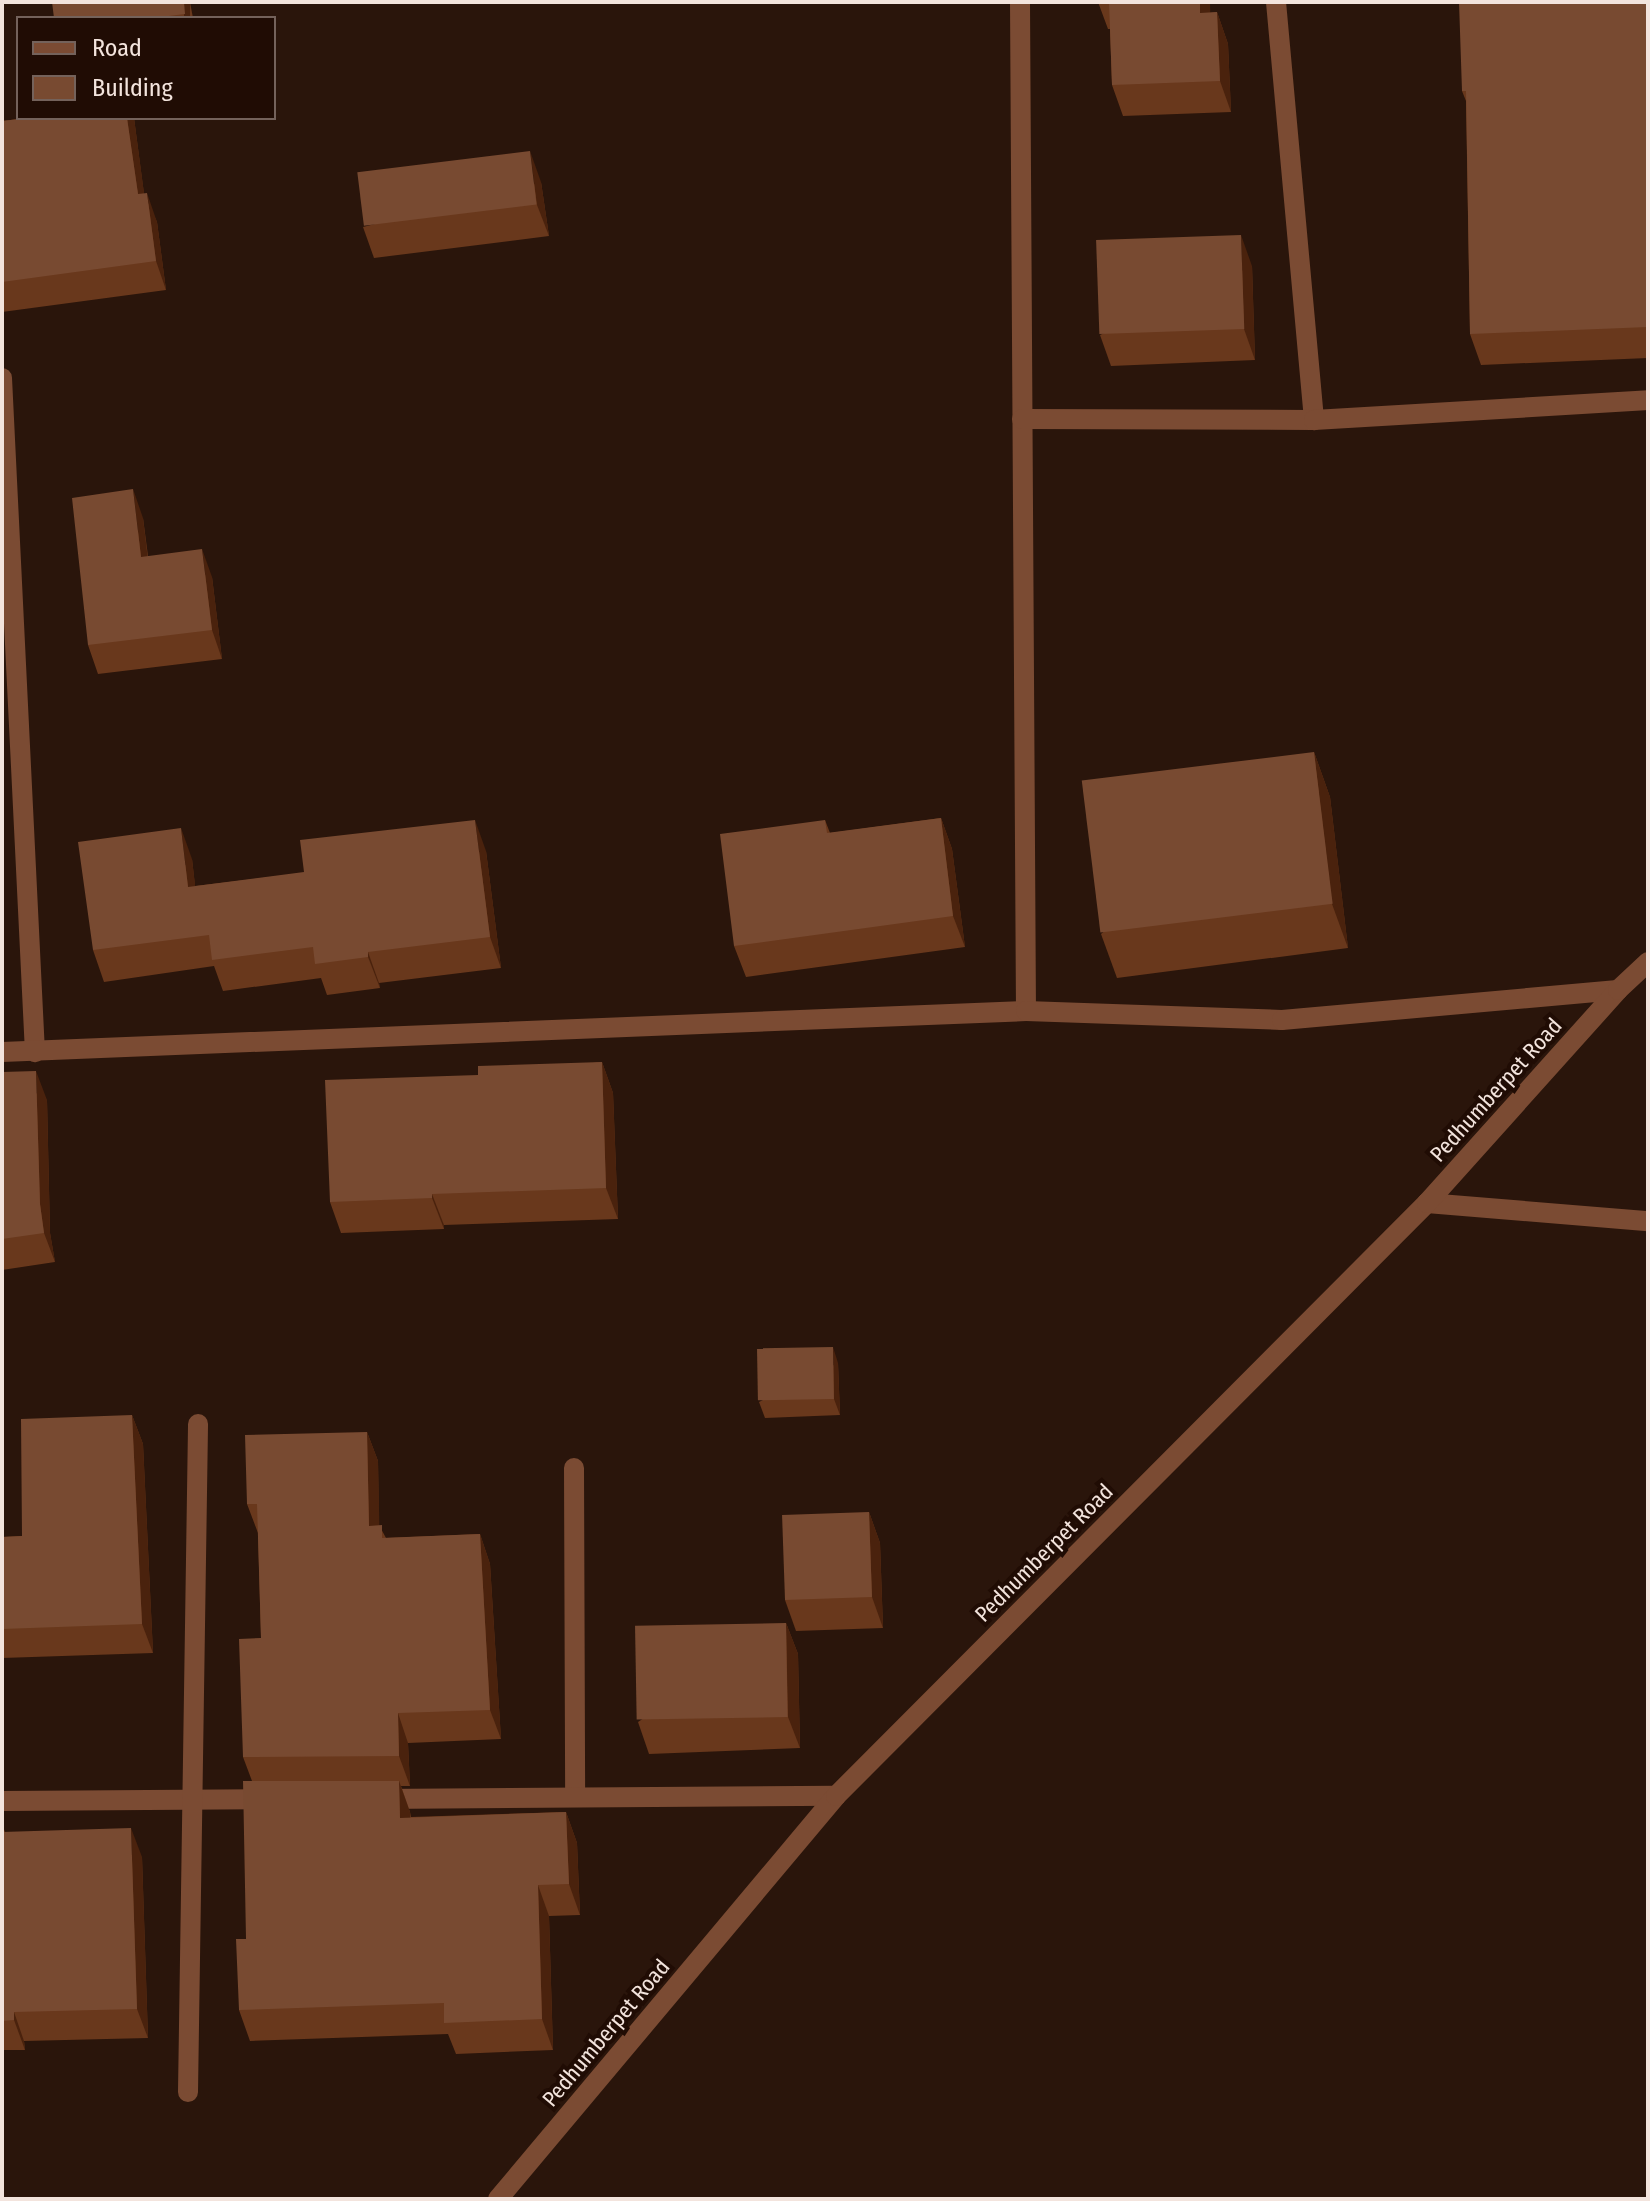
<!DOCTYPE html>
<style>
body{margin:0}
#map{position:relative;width:1650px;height:2201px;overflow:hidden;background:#2a150b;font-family:"Fira Sans Condensed",sans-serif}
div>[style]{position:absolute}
.minor>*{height:20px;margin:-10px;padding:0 10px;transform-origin:10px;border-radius:10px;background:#7b4b33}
.wall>*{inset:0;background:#69381c}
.shaded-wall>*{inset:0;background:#4a220d;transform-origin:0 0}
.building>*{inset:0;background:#784a31;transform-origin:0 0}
span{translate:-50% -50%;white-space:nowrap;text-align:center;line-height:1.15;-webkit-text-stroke:8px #200c04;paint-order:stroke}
.street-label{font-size:22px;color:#f3e4dd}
.frame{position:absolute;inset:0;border:4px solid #f3e4dd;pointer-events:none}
.legend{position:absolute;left:16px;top:16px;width:260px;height:104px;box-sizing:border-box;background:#200c04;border:2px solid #74625b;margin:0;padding:10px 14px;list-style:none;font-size:24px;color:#f3e4dd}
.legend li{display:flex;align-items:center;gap:16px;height:40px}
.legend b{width:40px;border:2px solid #74625b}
</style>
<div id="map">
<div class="minor">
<i style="left:1020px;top:2px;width:1009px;rotate:89.66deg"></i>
<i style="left:1276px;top:2px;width:420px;rotate:84.8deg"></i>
<i style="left:2px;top:378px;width:675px;rotate:87.2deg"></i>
<i style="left:1022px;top:419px;width:292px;rotate:0.2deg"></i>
<i style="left:1314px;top:420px;width:335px;rotate:-3.4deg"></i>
<i style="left:2px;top:1052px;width:1025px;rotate:-2.29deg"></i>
<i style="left:1026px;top:1011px;width:256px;rotate:2deg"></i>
<i style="left:1282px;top:1020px;width:337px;rotate:-5.1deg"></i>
<i style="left:1427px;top:1203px;width:222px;rotate:4.7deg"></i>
<i style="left:574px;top:1468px;width:329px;rotate:89.8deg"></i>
<i style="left:378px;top:1799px;width:458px;rotate:-0.4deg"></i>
<i style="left:2px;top:1801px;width:268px;rotate:-0.4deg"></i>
<i style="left:188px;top:2092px;width:668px;rotate:-89.14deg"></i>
<i style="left:498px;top:2199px;width:526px;rotate:-50.01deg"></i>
<i style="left:836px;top:1796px;width:837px;rotate:-45.1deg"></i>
<i style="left:1427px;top:1203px;width:286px;rotate:-48.1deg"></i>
<i style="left:1618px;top:990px;width:41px;rotate:-43deg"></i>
</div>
<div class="wall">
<i style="clip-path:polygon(190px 2px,193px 18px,54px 18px)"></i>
<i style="clip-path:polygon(1098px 2px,1210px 2px,1210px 13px,1217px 12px,1228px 44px,1231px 112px,1123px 116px,1112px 85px,1110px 29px,1108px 29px)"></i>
<i style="clip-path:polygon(1648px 2px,1648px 358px,1481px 365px,1470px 334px,1466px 101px,1462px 91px)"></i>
<i style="clip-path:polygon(27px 118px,134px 118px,144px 194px,157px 222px,166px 290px,2px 312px,2px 121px)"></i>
<i style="clip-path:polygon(541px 182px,549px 236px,374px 258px,363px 227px)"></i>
<i style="clip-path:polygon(1252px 266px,1255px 360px,1111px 366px,1100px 335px)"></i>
<i style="clip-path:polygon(143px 518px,148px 556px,212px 577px,222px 659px,98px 674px,88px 645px)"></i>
<i style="clip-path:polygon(1314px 752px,1330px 797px,1348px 948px,1117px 978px,1101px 934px)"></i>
<i style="clip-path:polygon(941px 818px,952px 849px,965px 947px,746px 977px,734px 946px,825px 820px,830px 833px)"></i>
<i style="clip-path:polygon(486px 851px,501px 968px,379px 983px,380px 988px,327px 995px,321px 978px,223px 991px,214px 966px,104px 982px,93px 950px,192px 859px,195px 886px)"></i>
<i style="clip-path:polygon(602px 1062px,613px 1093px,618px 1219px,444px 1225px,444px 1229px,341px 1233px,330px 1202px,478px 1075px)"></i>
<i style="clip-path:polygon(2px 1072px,47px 1100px,50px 1233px,55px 1262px,2px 1270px)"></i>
<i style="clip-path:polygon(838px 1363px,840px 1415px,765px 1418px,759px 1402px)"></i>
<i style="clip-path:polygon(132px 1415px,143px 1444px,153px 1653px,2px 1658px,2px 1537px,22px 1536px)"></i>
<i style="clip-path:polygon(367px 1432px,378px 1461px,379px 1525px,386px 1538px,480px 1534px,490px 1564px,501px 1739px,408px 1743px,410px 1786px,401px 1786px,410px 1812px,411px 1817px,566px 1812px,577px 1843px,580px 1915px,549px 1916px,553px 2050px,456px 2054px,448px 2034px,250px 2041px,239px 2010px,246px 1939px,252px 1781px,243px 1757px,261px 1638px,258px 1533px,247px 1504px)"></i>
<i style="clip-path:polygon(869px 1512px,880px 1543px,883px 1628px,796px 1631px,785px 1600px)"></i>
<i style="clip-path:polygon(786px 1623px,798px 1654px,800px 1748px,649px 1754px,638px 1722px)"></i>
<i style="clip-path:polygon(2px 1824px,5px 1832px,142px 1857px,148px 2038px,24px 2041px,25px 2050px,2px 2050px)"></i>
</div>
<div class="shaded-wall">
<i style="left:184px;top:2px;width:6px;height:16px"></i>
<i style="clip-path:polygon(1200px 2px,1210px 2px,1211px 44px,1200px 13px)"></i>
<i style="clip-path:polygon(1217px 12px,1228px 44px,1231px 112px,1220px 81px)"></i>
<i style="clip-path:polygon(127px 118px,134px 118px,148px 223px,138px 194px)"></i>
<i style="clip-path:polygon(530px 151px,541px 182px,549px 236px,537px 205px)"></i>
<i style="clip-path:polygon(147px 193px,157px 222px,166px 290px,156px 261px)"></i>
<i style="clip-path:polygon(1241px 235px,1252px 266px,1255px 360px,1244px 329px)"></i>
<i style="clip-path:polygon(133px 489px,143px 518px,151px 585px,141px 557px)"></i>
<i style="clip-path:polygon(202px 549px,212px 577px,222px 659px,212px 630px)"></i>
<i style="clip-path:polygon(1314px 752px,1330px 797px,1348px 948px,1332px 904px)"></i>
<i style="clip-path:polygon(941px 818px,952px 849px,965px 947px,953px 916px)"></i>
<i style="clip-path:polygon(475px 820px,486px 851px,501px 968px,490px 937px)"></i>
<i style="clip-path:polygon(181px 828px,192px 859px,199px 918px,188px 887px)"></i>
<i style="clip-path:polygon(368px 952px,379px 983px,380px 988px,368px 957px)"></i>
<i style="clip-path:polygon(602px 1062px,613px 1093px,618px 1219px,606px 1188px)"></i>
<i style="clip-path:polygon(36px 1071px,47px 1100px,50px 1233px,55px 1262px,44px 1233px,40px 1204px)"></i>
<i style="clip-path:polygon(432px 1194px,444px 1225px,444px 1229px,432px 1198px)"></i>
<i style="clip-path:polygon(833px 1347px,838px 1363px,840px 1415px,834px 1399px)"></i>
<i style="clip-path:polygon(132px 1415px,143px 1444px,153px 1653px,142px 1624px)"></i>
<i style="clip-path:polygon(367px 1432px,378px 1461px,380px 1555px,369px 1526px)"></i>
<i style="clip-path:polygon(869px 1512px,880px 1543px,883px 1628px,872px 1597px)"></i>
<i style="clip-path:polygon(480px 1534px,490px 1564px,501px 1739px,490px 1710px)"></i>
<i style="clip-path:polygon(786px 1623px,798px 1654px,800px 1748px,788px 1717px)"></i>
<i style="clip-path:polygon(398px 1713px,408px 1743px,410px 1786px,399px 1756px)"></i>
<i style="clip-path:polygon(399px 1781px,410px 1812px,412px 1849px,400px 1818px)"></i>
<i style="clip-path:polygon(566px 1812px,577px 1843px,580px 1915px,569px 1884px)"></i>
<i style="clip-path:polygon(131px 1828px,142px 1857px,148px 2038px,137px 2009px)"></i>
<i style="clip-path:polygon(538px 1885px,549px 1916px,553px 2050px,542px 2019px)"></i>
<i style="clip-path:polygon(14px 2012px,24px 2041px,25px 2050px,14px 2020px)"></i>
</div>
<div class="building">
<i style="clip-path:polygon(52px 2px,184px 2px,185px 14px,153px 18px,54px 18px)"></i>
<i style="clip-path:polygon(1109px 2px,1200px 2px,1200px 13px,1217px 12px,1220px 81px,1112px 85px)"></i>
<i style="clip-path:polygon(1459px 2px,1648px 2px,1648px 327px,1470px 334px,1466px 91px,1462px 91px)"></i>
<i style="clip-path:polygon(27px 118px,127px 118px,138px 194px,147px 193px,156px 261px,2px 282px,2px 121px)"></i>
<i style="left:530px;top:151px;width:54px;height:174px;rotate:83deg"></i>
<i style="left:1241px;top:235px;width:94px;height:145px;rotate:88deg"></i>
<i style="clip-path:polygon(133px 489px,141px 557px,202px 549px,212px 630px,88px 645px,72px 498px)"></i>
<i style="left:1314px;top:752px;width:153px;height:234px;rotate:83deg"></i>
<i style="clip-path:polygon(941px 818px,953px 916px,734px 946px,720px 834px,825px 820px,827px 833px)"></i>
<i style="clip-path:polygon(475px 820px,490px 937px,368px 952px,368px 957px,315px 964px,313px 947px,212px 960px,209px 935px,93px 950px,78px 842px,181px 828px,188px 887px,304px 872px,300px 840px)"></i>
<i style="clip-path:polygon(602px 1062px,606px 1188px,432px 1194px,432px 1198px,330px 1202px,325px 1080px,478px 1075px,478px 1066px)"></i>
<i style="clip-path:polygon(36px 1071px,40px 1204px,44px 1233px,2px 1239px,2px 1072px)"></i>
<i style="left:833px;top:1347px;width:52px;height:76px;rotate:89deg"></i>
<i style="clip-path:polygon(132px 1415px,142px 1624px,2px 1629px,2px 1537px,22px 1536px,21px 1419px)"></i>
<i style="clip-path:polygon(367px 1432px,369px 1526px,382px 1525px,382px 1538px,480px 1534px,490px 1710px,398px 1713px,399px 1756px,243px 1757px,239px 1639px,261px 1638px,257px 1504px,247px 1504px,245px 1435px)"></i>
<i style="left:869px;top:1512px;width:85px;height:87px;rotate:88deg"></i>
<i style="left:786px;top:1623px;width:94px;height:151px;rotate:89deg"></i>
<i style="clip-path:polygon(243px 1781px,399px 1781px,400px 1818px,566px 1812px,569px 1884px,538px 1885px,542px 2019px,444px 2023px,444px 2003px,239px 2010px,236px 1939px,246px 1939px)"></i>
<i style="clip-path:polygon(131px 1828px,137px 2009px,14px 2012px,14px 2020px,2px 2021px,2px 1832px)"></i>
</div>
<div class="street-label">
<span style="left:1496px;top:1090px;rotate:-48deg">Pedhumberpet Road</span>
<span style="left:1044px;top:1553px;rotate:-45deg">Pedhumberpet Road</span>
<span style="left:606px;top:2033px;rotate:-50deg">Pedhumberpet Road</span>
</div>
<div class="frame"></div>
<ul class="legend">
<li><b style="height:10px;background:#7b4b33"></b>Road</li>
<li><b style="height:22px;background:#784a31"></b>Building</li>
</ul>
</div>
